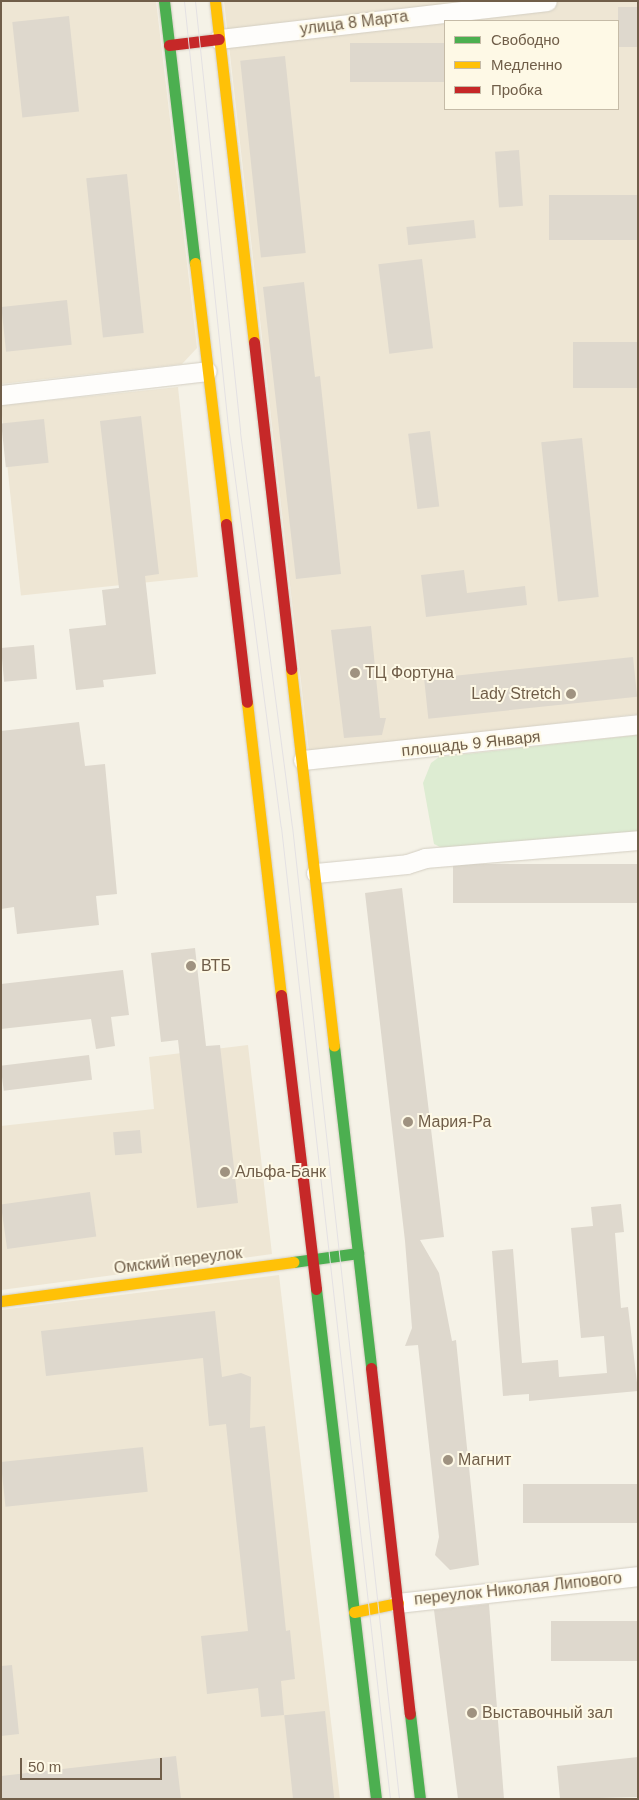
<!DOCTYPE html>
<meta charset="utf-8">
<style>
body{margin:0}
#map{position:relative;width:639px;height:1800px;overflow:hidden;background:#f5f2e7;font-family:Arial,sans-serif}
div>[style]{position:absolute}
.residential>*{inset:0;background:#eee6d4;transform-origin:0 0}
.green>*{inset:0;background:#ddecd2}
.building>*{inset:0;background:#ded8cd;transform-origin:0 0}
.roads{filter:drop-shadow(0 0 1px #d3cec2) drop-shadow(0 0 1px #d3cec2)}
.street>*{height:19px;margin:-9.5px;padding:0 9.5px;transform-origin:9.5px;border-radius:9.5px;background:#fefdfb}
.fast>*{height:11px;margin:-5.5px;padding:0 5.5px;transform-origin:5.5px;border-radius:5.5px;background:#4caf50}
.slow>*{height:11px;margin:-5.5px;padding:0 5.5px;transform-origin:5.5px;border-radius:5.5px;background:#ffc107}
.jam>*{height:11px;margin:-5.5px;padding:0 5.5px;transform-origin:5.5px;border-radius:5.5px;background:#c62828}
.tram>*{height:1px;margin:-0.5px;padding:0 0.5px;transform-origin:0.5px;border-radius:0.5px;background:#e4e1e3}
.dots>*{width:14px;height:14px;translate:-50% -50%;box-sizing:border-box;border:2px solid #fef9e6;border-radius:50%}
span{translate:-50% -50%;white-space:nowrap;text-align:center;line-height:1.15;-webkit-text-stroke:4px #fef9e6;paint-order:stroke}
.street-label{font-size:16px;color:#705e49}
.poi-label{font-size:16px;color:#705e49}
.left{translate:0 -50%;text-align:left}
.right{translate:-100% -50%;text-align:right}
.frame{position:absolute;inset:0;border:2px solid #705e49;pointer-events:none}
.legend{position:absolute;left:444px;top:20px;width:175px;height:90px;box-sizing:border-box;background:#fef9e6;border:1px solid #c5bba7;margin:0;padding:6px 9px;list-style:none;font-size:15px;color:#705e49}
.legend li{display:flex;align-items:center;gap:10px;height:25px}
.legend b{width:25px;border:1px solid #c5bba7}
.scale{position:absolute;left:20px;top:1758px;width:142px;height:22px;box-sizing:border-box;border:2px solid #705e49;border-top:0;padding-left:6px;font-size:15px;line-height:18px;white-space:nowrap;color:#705e49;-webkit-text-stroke:4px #fef9e6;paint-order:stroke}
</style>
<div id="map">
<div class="residential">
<i style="clip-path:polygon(1px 1px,156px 1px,197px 348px,182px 364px,1px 384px)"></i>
<i style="clip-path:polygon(evenodd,224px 1px,638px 1px,638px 714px,309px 752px,224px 1px,445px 21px,618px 21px,618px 109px,445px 109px,445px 21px)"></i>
<i style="left:178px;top:387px;width:191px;height:178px;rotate:84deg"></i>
<i style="clip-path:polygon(248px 1045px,272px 1254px,1px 1290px,1px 1126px,154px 1109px,149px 1057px)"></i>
<i style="clip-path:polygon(279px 1275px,340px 1799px,1px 1799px,1px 1310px)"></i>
</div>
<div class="green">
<i style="clip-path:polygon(638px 735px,638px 831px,450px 852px,434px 844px,423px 783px,431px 763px,439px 757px)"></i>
</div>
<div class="building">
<i style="left:638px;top:7px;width:40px;height:20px;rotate:90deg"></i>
<i style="left:69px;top:16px;width:96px;height:57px;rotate:84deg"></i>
<i style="left:445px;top:43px;width:39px;height:95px;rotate:90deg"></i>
<i style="left:285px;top:56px;width:198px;height:45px;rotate:84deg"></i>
<i style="left:519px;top:150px;width:56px;height:24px;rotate:86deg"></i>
<i style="left:127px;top:174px;width:160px;height:41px;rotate:84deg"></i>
<i style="left:638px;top:195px;width:45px;height:89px;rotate:90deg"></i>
<i style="left:474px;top:220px;width:18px;height:68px;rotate:84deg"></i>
<i style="left:422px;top:259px;width:90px;height:44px;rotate:83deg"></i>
<i style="clip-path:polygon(304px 282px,315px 377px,320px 376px,341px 574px,296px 579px,263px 287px)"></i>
<i style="left:67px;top:300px;width:45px;height:66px;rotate:84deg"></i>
<i style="left:638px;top:342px;width:46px;height:65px;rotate:90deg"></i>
<i style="clip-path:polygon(141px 416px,159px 574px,145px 576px,156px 674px,103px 680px,104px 687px,76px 690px,69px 629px,106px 625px,102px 590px,119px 588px,100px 421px)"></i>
<i style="left:44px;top:419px;width:44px;height:43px;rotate:84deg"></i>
<i style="left:430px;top:431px;width:76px;height:22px;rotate:83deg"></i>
<i style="left:582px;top:438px;width:160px;height:41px;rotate:84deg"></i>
<i style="clip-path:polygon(464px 570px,467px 593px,525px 586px,527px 605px,426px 617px,421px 575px)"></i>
<i style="clip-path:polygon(371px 626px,380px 718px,386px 718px,382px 735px,344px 738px,331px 630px)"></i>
<i style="left:34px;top:645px;width:34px;height:33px;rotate:85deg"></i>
<i style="left:633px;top:657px;width:40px;height:210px;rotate:84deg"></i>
<i style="clip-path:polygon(79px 722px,85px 766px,105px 764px,117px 894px,96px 896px,99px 925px,17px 934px,14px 907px,1px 909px,1px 731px)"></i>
<i style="left:638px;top:864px;width:39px;height:185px;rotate:90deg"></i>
<i style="clip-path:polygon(402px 888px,444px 1237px,420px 1240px,439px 1273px,452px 1341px,456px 1340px,479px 1565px,450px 1570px,435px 1555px,439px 1537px,418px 1345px,405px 1346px,412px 1328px,405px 1241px,365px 893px)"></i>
<i style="clip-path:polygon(195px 948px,206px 1046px,220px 1045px,238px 1203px,197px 1208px,178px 1040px,161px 1042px,151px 953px)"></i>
<i style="clip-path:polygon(123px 970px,129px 1015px,111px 1017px,115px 1046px,96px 1049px,91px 1019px,1px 1029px,1px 984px)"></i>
<i style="left:89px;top:1055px;width:25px;height:89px;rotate:83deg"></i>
<i style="left:140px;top:1130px;width:23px;height:27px;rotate:85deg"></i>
<i style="left:90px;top:1192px;width:45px;height:90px;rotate:82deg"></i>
<i style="clip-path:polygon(621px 1204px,624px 1232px,615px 1233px,621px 1308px,628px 1307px,638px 1391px,529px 1401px,529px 1394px,503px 1396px,492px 1251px,513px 1249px,522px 1363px,558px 1360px,559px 1377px,607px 1373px,604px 1336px,581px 1338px,571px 1228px,593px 1226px,591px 1207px)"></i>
<i style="clip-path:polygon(215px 1311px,222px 1377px,241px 1373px,251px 1377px,250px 1428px,265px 1426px,286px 1631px,290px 1630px,295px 1679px,281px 1681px,284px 1715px,261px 1717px,258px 1688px,207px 1694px,201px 1636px,248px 1631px,226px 1424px,209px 1426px,203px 1358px,46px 1376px,41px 1331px)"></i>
<i style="left:143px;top:1447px;width:45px;height:143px;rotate:84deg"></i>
<i style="left:638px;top:1484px;width:39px;height:115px;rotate:90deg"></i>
<i style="clip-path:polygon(489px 1604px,504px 1799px,458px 1799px,434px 1610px)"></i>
<i style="left:638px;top:1621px;width:40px;height:87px;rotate:90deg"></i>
<i style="clip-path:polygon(12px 1665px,19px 1734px,1px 1736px,1px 1666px)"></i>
<i style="left:325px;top:1711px;width:88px;height:41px;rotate:84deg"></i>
<i style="clip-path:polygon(176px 1756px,181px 1799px,1px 1799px,1px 1776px)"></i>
<i style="clip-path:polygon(638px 1757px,638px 1797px,560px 1799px,557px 1766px)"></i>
</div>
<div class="roads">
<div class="street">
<i style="left:219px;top:39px;width:330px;rotate:-6.6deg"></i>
<i style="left:1px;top:395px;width:207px;rotate:-6.6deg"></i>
<i style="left:303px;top:760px;width:337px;rotate:-6.1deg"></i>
<i style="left:316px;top:873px;width:91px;rotate:-5.6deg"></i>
<i style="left:407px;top:864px;width:19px;rotate:-18deg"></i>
<i style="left:425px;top:858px;width:214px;rotate:-4.8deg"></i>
<i style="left:398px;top:1603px;width:242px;rotate:-6.4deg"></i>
</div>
<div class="fast">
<i style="left:164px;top:1px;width:264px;rotate:83.3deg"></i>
<i style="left:334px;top:1046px;width:324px;rotate:83.4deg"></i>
<i style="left:293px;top:1262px;width:66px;rotate:-7.9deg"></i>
<i style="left:316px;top:1289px;width:514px;rotate:83.29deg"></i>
<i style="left:410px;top:1714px;width:86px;rotate:83.3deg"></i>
</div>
<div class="slow">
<i style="left:215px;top:1px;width:343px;rotate:83.5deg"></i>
<i style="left:195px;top:263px;width:263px;rotate:83.2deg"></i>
<i style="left:291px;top:669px;width:379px;rotate:83.5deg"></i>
<i style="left:247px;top:702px;width:295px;rotate:83.4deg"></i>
<i style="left:1px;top:1301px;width:295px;rotate:-7.6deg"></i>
<i style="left:354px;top:1612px;width:45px;rotate:-11.6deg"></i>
</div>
<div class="jam">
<i style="left:169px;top:45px;width:50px;rotate:-6.8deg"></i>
<i style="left:254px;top:342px;width:329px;rotate:83.5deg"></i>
<i style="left:226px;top:524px;width:179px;rotate:83.3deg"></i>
<i style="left:281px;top:995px;width:296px;rotate:83.2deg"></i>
<i style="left:371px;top:1368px;width:348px;rotate:83.6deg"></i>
</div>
</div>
<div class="tram">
<i style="left:184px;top:1px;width:435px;rotate:84.1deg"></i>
<i style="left:229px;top:434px;width:396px;rotate:82.5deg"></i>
<i style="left:281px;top:827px;width:978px;rotate:83.6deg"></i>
<i style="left:195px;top:1px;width:433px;rotate:84deg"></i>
<i style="left:240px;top:432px;width:397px;rotate:82.5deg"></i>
<i style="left:292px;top:826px;width:979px;rotate:83.72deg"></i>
</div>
<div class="dots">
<i style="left:355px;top:673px;background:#9f9280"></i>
<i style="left:571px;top:694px;background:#9f9280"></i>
<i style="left:191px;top:966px;background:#9f9280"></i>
<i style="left:408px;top:1122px;background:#9f9280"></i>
<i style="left:225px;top:1172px;background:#9f9280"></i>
<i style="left:448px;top:1460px;background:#9f9280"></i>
<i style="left:472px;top:1713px;background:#9f9280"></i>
</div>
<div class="street-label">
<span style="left:354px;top:23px;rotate:-7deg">улица 8 Марта</span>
<span style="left:471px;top:744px;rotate:-6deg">площадь 9 Января</span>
<span style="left:178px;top:1261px;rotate:-7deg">Омский переулок</span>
<span style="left:518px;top:1589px;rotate:-6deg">переулок Николая Липового</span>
</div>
<div class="poi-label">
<span class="left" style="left:365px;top:673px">ТЦ Фортуна</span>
<span class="right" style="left:561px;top:694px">Lady Stretch</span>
<span class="left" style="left:201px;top:966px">ВТБ</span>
<span class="left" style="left:418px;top:1122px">Мария-Ра</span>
<span class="left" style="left:235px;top:1172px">Альфа-Банк</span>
<span class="left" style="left:458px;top:1460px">Магнит</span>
<span class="left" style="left:482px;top:1713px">Выставочный зал</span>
</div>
<div class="frame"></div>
<ul class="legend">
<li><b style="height:6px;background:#4caf50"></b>Свободно</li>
<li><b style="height:6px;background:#ffc107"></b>Медленно</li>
<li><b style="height:6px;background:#c62828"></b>Пробка</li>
</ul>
<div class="scale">50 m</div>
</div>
